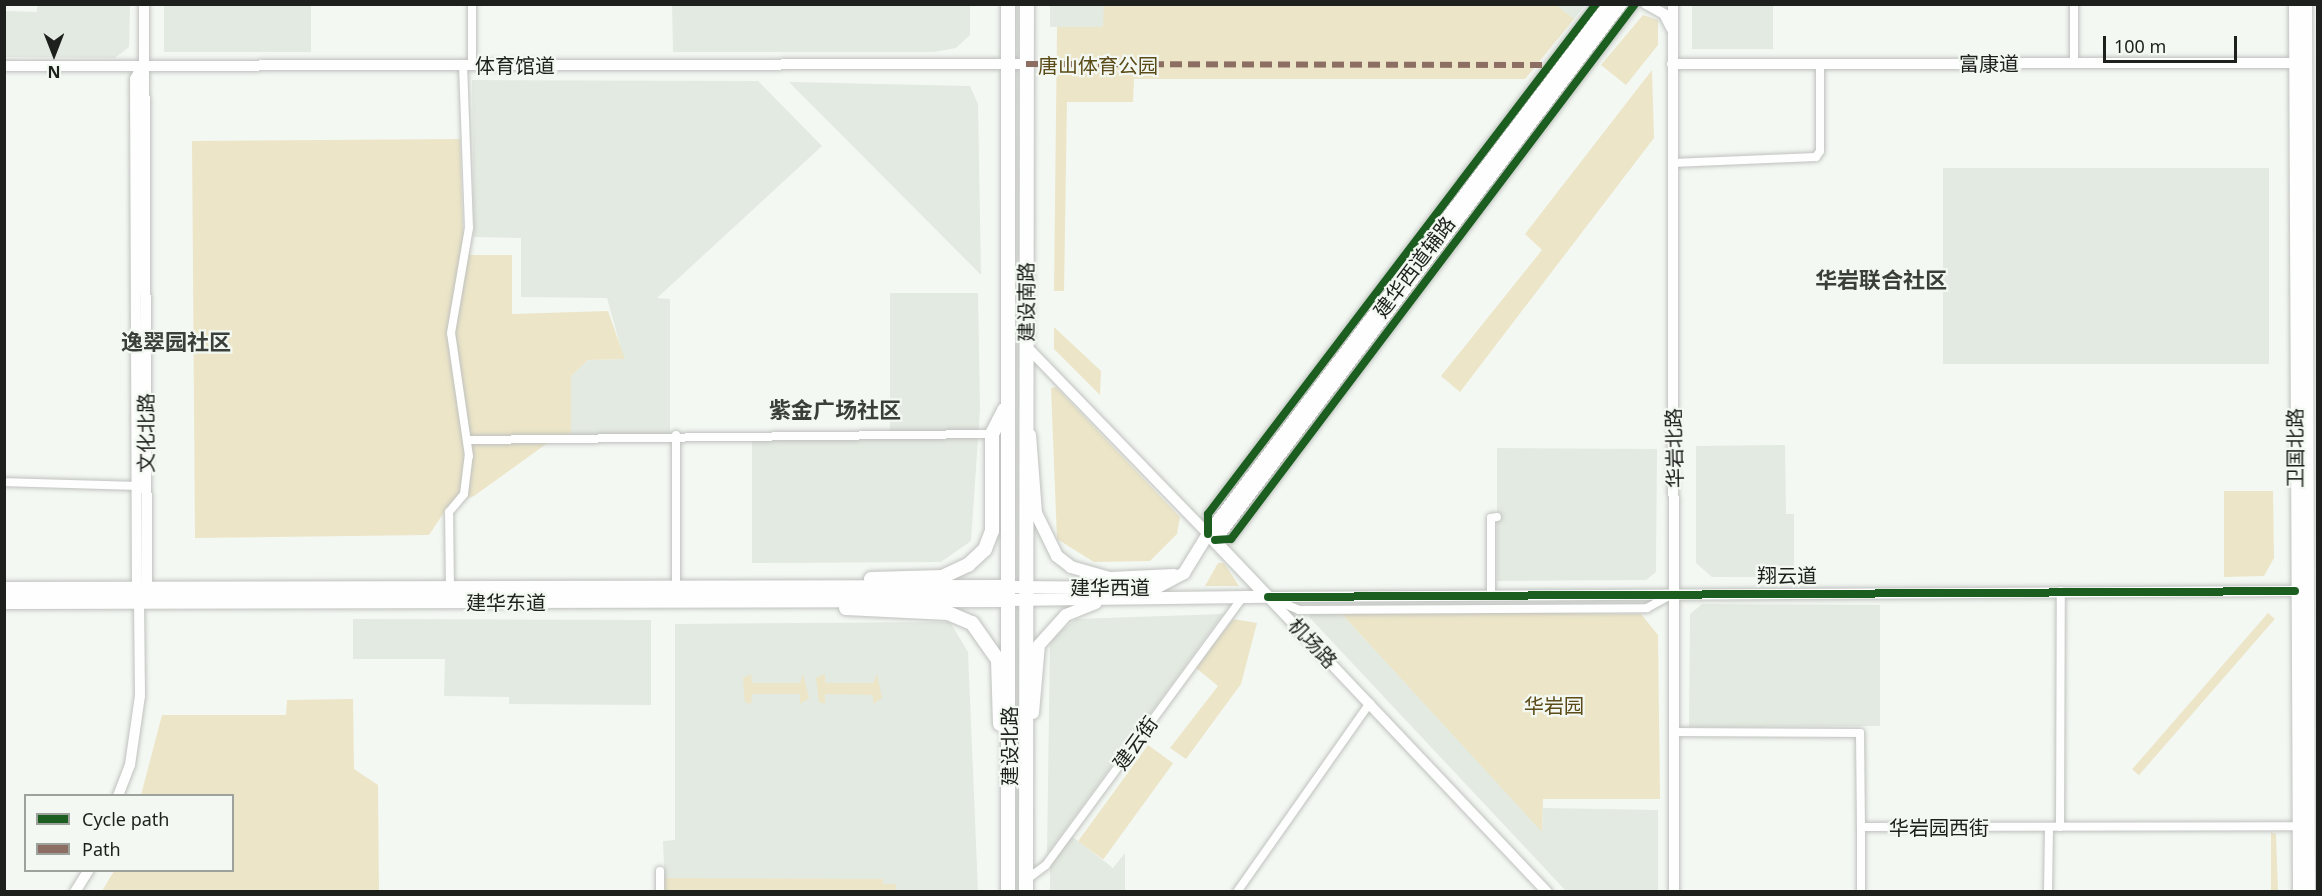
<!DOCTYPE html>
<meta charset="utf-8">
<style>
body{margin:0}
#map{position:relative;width:2322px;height:896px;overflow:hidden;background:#f4f8f3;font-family:"Noto Sans","Noto Sans SC",sans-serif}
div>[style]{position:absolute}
.built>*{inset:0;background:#e3eae1;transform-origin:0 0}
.green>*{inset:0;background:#ece5c8;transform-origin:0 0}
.roads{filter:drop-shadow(0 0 2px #bfc1be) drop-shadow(0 0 2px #bfc1be)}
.minor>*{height:8px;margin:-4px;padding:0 4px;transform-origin:4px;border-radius:4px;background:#fdfefd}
.tertiary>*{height:10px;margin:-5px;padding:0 5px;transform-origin:5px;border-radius:5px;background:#fdfefd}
.secondary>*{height:12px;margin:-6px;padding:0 6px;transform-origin:6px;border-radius:6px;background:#fdfefd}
.primary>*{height:14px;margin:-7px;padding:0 7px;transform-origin:7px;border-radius:7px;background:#fdfefd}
.quiet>*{height:6px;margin-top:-3px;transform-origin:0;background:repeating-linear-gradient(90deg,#8d6e63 0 12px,transparent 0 18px)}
.cycleway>*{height:8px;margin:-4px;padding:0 4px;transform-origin:4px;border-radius:4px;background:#1b5e20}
span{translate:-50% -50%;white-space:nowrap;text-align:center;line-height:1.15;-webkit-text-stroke:4.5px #f3f9f2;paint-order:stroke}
.street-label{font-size:20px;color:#1e201d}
.park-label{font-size:20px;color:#5b4b18}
.quarter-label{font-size:22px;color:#3b3f3a;font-weight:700}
.frame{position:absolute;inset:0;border:6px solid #1e201d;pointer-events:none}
.legend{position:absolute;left:24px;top:794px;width:210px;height:78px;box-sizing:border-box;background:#f3f9f2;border:2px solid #9ea29d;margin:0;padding:8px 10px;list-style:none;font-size:18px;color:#1e201d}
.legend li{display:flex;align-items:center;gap:12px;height:30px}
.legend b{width:30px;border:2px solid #9ea29d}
.north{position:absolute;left:24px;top:24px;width:60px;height:60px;-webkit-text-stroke:4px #f3f9f2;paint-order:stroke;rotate:180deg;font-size:16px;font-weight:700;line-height:24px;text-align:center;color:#1e201d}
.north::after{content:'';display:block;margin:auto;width:21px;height:27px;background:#1e201d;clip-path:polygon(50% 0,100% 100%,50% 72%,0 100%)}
.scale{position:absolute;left:2103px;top:36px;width:134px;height:27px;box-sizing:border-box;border:3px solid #1e201d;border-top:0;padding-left:8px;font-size:18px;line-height:21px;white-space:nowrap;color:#1e201d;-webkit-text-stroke:4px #f3f9f2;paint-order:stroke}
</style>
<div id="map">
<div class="built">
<i style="clip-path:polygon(37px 5px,130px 5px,129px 47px,115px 58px,5px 57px,5px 11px,37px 12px)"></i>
<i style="left:164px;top:5px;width:147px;height:47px"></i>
<i style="clip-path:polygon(672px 5px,970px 5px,970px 35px,956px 48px,934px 52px,673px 52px)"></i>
<i style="left:1050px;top:5px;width:54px;height:22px"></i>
<i style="clip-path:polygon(1555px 5px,1585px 5px,1574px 19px)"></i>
<i style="left:1692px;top:5px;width:81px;height:44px"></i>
<i style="clip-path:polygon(472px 80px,758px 81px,822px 146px,657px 298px,670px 299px,670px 440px,571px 438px,571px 376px,588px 360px,624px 359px,607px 298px,521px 297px,521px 238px,474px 237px)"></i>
<i style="clip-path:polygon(789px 82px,970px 86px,978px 104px,981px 275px)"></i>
<i style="left:2269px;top:168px;width:196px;height:326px;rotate:90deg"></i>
<i style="clip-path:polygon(890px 293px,978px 293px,980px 410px,971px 541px,941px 562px,752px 563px,752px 439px,890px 439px)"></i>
<i style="clip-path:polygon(1785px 445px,1786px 514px,1794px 514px,1794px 577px,1712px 577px,1696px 563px,1696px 446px)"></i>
<i style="clip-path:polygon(1497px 448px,1657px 449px,1656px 572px,1646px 580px,1497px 581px)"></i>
<i style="clip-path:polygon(1702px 604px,1880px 605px,1880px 726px,1689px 727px,1690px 614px)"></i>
<i style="clip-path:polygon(1313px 611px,1339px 611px,1542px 831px,1543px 808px,1658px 810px,1658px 891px,1566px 891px,1309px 617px)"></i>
<i style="clip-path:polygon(1223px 614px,1047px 854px,1050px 640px,1076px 619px)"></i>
<i style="clip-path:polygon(353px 619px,651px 620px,651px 705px,509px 704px,509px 697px,444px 696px,445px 659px,353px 659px)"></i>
<i style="clip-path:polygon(950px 622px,968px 652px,978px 891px,665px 891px,663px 841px,675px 840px,675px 624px)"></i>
<i style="clip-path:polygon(1069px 834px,1113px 868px,1125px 853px,1125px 891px,1050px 891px,1050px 863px)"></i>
</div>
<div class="green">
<i style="clip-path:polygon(1104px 4px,1555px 4px,1574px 19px,1525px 79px,1134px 79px,1133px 102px,1067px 102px,1064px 291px,1054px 291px,1057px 27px,1103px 27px)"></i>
<i style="clip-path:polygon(1643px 15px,1658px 20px,1658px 45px,1626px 85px,1601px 65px)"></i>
<i style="clip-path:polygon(1652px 70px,1654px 138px,1460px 392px,1441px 376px,1542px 250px,1525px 234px)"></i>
<i style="clip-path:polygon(460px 139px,463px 230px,470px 255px,512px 255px,512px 314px,608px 311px,625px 359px,588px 360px,571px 376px,571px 438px,556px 437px,474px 496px,449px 505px,429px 535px,195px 538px,192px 141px)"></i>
<i style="clip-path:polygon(1054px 327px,1101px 371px,1100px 395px,1054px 349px)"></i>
<i style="clip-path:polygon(1056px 387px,1180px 517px,1177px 534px,1150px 561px,1094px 562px,1057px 539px,1051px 388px)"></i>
<i style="clip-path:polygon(2224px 491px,2273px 491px,2274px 558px,2264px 576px,2224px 577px)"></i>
<i style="clip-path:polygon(1218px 563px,1224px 563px,1239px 586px,1205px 586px)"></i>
<i style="clip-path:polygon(1339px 611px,1641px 614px,1658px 635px,1660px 799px,1543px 799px,1542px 832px)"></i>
<i style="left:2268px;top:613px;width:9px;height:207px;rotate:41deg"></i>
<i style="clip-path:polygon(1233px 619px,1257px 623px,1241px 684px,1186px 759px,1170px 748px,1218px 686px,1196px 668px)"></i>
<i style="clip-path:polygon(751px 674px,752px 683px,800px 683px,803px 674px,809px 698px,800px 704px,800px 694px,752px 694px,751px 704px,745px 702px,743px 678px)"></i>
<i style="clip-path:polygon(825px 674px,825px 683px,873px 683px,877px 674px,882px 698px,873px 704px,873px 695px,825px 694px,825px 704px,819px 702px,816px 678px)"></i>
<i style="clip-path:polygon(353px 699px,354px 769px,378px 785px,379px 891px,102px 891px,114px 871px,232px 870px,232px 796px,141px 795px,162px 715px,286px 715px,287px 700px)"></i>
<i style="left:1148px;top:745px;width:31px;height:119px;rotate:36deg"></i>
<i style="clip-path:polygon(2271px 832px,2276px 834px,2278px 891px,2271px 891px)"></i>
<i style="clip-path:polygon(664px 878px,883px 879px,883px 884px,896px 884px,896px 891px,665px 891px)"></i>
</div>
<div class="roads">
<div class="minor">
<i style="left:2074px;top:63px;width:59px;rotate:-90deg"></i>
<i style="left:472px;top:65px;width:61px;rotate:-90deg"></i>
<i style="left:1672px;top:163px;width:144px;rotate:-2.4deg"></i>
<i style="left:1816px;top:157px;width:7px;rotate:-56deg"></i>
<i style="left:1820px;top:151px;width:88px;rotate:-90deg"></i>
<i style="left:676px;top:435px;width:153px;rotate:90deg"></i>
<i style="left:469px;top:440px;width:523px;rotate:-0.66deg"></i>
<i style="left:4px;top:482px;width:131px;rotate:1.7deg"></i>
<i style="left:1208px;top:534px;width:20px;rotate:-90deg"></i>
<i style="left:1208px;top:514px;width:641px;rotate:-52.74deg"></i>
<i style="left:1215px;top:540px;width:16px;rotate:-4deg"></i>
<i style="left:1231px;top:539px;width:670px;rotate:-52.94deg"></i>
<i style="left:450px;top:590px;width:78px;rotate:-90.7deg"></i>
<i style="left:449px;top:512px;width:23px;rotate:-50deg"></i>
<i style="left:464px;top:494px;width:38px;rotate:-83deg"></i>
<i style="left:469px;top:456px;width:124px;rotate:-98.3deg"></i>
<i style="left:451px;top:333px;width:107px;rotate:-80.3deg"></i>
<i style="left:469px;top:228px;width:162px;rotate:-92.1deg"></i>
<i style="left:1491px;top:594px;width:76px;rotate:-90deg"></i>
<i style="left:1491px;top:518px;width:6px;rotate:-9deg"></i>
<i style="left:1271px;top:598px;width:30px;rotate:23deg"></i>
<i style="left:1299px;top:610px;width:348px;rotate:-0.3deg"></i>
<i style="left:1647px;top:608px;width:26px;rotate:-29deg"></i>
<i style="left:1675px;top:732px;width:185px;rotate:0.3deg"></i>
<i style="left:1860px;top:733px;width:94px;rotate:89.4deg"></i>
<i style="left:1861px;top:827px;width:436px;rotate:-0.1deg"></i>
<i style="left:1861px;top:827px;width:65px;rotate:90deg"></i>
<i style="left:2060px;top:827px;width:236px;rotate:-89.8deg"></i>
<i style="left:660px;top:871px;width:21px;rotate:90deg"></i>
<i style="left:1026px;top:880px;width:25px;rotate:-37deg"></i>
<i style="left:1046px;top:865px;width:328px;rotate:-53.7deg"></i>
<i style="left:1237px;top:892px;width:231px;rotate:-54.9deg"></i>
<i style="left:2048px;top:892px;width:65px;rotate:-89.1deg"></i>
</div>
<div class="tertiary">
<i style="left:1646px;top:4px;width:21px;rotate:29deg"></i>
<i style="left:1664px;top:14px;width:16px;rotate:63deg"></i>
<i style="left:1673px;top:4px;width:888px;rotate:89.94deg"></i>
<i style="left:1672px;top:64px;width:630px;rotate:-0.09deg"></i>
<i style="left:4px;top:66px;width:1022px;rotate:-0.11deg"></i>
<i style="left:1026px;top:346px;width:262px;rotate:45.9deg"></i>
<i style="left:137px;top:596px;width:517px;rotate:-90.22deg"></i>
<i style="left:135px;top:79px;width:15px;rotate:-62deg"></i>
<i style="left:1268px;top:597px;width:1027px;rotate:-0.33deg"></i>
<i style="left:1268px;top:597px;width:406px;rotate:46.6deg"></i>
<i style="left:118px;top:796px;width:33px;rotate:-69deg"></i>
<i style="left:130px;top:765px;width:70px;rotate:-81.8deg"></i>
<i style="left:140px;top:696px;width:94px;rotate:-90.6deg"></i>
<i style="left:139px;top:602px;width:15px;rotate:-58deg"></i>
<i style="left:147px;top:589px;width:585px;rotate:-90.29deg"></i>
<i style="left:75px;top:892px;width:26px;rotate:-58deg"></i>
</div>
<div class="secondary">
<i style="left:2295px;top:4px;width:888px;rotate:89.74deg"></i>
<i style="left:2306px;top:4px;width:888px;rotate:89.81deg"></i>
<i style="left:1030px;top:435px;width:78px;rotate:85.6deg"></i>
<i style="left:1036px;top:513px;width:48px;rotate:64deg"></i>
<i style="left:1057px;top:556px;width:18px;rotate:38deg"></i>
<i style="left:1071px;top:567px;width:41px;rotate:15.8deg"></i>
<i style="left:1110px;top:578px;width:64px;rotate:-2.7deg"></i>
<i style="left:1209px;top:535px;width:86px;rotate:46.4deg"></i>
<i style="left:1215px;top:540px;width:672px;rotate:-52.86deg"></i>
<i style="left:1007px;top:587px;width:149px;rotate:0.4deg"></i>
<i style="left:1156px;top:588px;width:32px;rotate:-28deg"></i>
<i style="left:1184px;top:573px;width:46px;rotate:-58.4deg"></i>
<i style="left:1208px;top:534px;width:665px;rotate:-52.89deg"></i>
<i style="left:1008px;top:600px;width:260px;rotate:-0.7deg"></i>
<i style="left:1033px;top:713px;width:68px;rotate:-85deg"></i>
<i style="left:1039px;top:645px;width:40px;rotate:-48deg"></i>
<i style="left:1066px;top:615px;width:32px;rotate:-22deg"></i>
</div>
<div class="primary">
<i style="left:1008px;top:4px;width:888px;rotate:90deg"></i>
<i style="left:871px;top:579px;width:71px;rotate:-1.6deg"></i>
<i style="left:942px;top:577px;width:29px;rotate:-25deg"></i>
<i style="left:968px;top:565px;width:23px;rotate:-43deg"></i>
<i style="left:985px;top:549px;width:19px;rotate:-69deg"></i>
<i style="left:992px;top:531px;width:97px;rotate:-90deg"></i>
<i style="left:992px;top:434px;width:27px;rotate:-63deg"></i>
<i style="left:4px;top:589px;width:1003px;rotate:-0.11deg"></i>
<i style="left:4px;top:602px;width:1004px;rotate:-0.11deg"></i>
<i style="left:846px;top:608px;width:102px;rotate:2.8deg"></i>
<i style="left:948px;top:613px;width:26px;rotate:23deg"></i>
<i style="left:972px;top:623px;width:45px;rotate:54.9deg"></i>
<i style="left:998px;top:660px;width:64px;rotate:88.2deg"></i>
<i style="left:1026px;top:892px;width:888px;rotate:-89.94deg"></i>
</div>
</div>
<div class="quiet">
<i style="left:1026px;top:64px;width:517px;rotate:0.11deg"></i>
</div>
<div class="cycleway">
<i style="left:1208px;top:534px;width:20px;rotate:-90deg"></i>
<i style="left:1208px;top:514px;width:641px;rotate:-52.74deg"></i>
<i style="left:1215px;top:540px;width:16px;rotate:-4deg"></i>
<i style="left:1231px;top:539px;width:670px;rotate:-52.94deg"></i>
<i style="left:1268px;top:597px;width:1027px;rotate:-0.33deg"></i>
</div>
<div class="street-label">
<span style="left:1989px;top:63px">富康道</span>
<span style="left:515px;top:65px">体育馆道</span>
<span style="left:1414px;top:267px;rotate:-53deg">建华西道辅路</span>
<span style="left:1026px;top:302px;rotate:-90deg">建设南路</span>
<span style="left:146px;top:433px;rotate:-90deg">文化北路</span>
<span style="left:1674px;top:448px;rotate:-91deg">华岩北路</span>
<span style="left:2295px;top:448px;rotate:-90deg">卫国北路</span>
<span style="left:1787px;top:575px">翔云道</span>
<span style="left:1110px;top:587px">建华西道</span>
<span style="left:506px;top:602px">建华东道</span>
<span style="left:1313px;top:643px;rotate:47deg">机场路</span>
<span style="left:1135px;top:743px;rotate:-54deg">建云街</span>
<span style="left:1009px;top:746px;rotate:-90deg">建设北路</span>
<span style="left:1939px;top:827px">华岩园西街</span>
</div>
<div class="park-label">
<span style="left:1098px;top:65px">唐山体育公园</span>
<span style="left:1554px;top:705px">华岩园</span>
</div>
<div class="quarter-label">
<span style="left:1881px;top:280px">华岩联合社区</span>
<span style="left:176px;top:342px">逸翠园社区</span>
<span style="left:835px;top:410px">紫金广场社区</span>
</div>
<div class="frame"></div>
<ul class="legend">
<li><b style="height:8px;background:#1b5e20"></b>Cycle path</li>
<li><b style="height:8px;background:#8d6e63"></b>Path</li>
</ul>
<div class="north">N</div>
<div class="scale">100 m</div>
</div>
